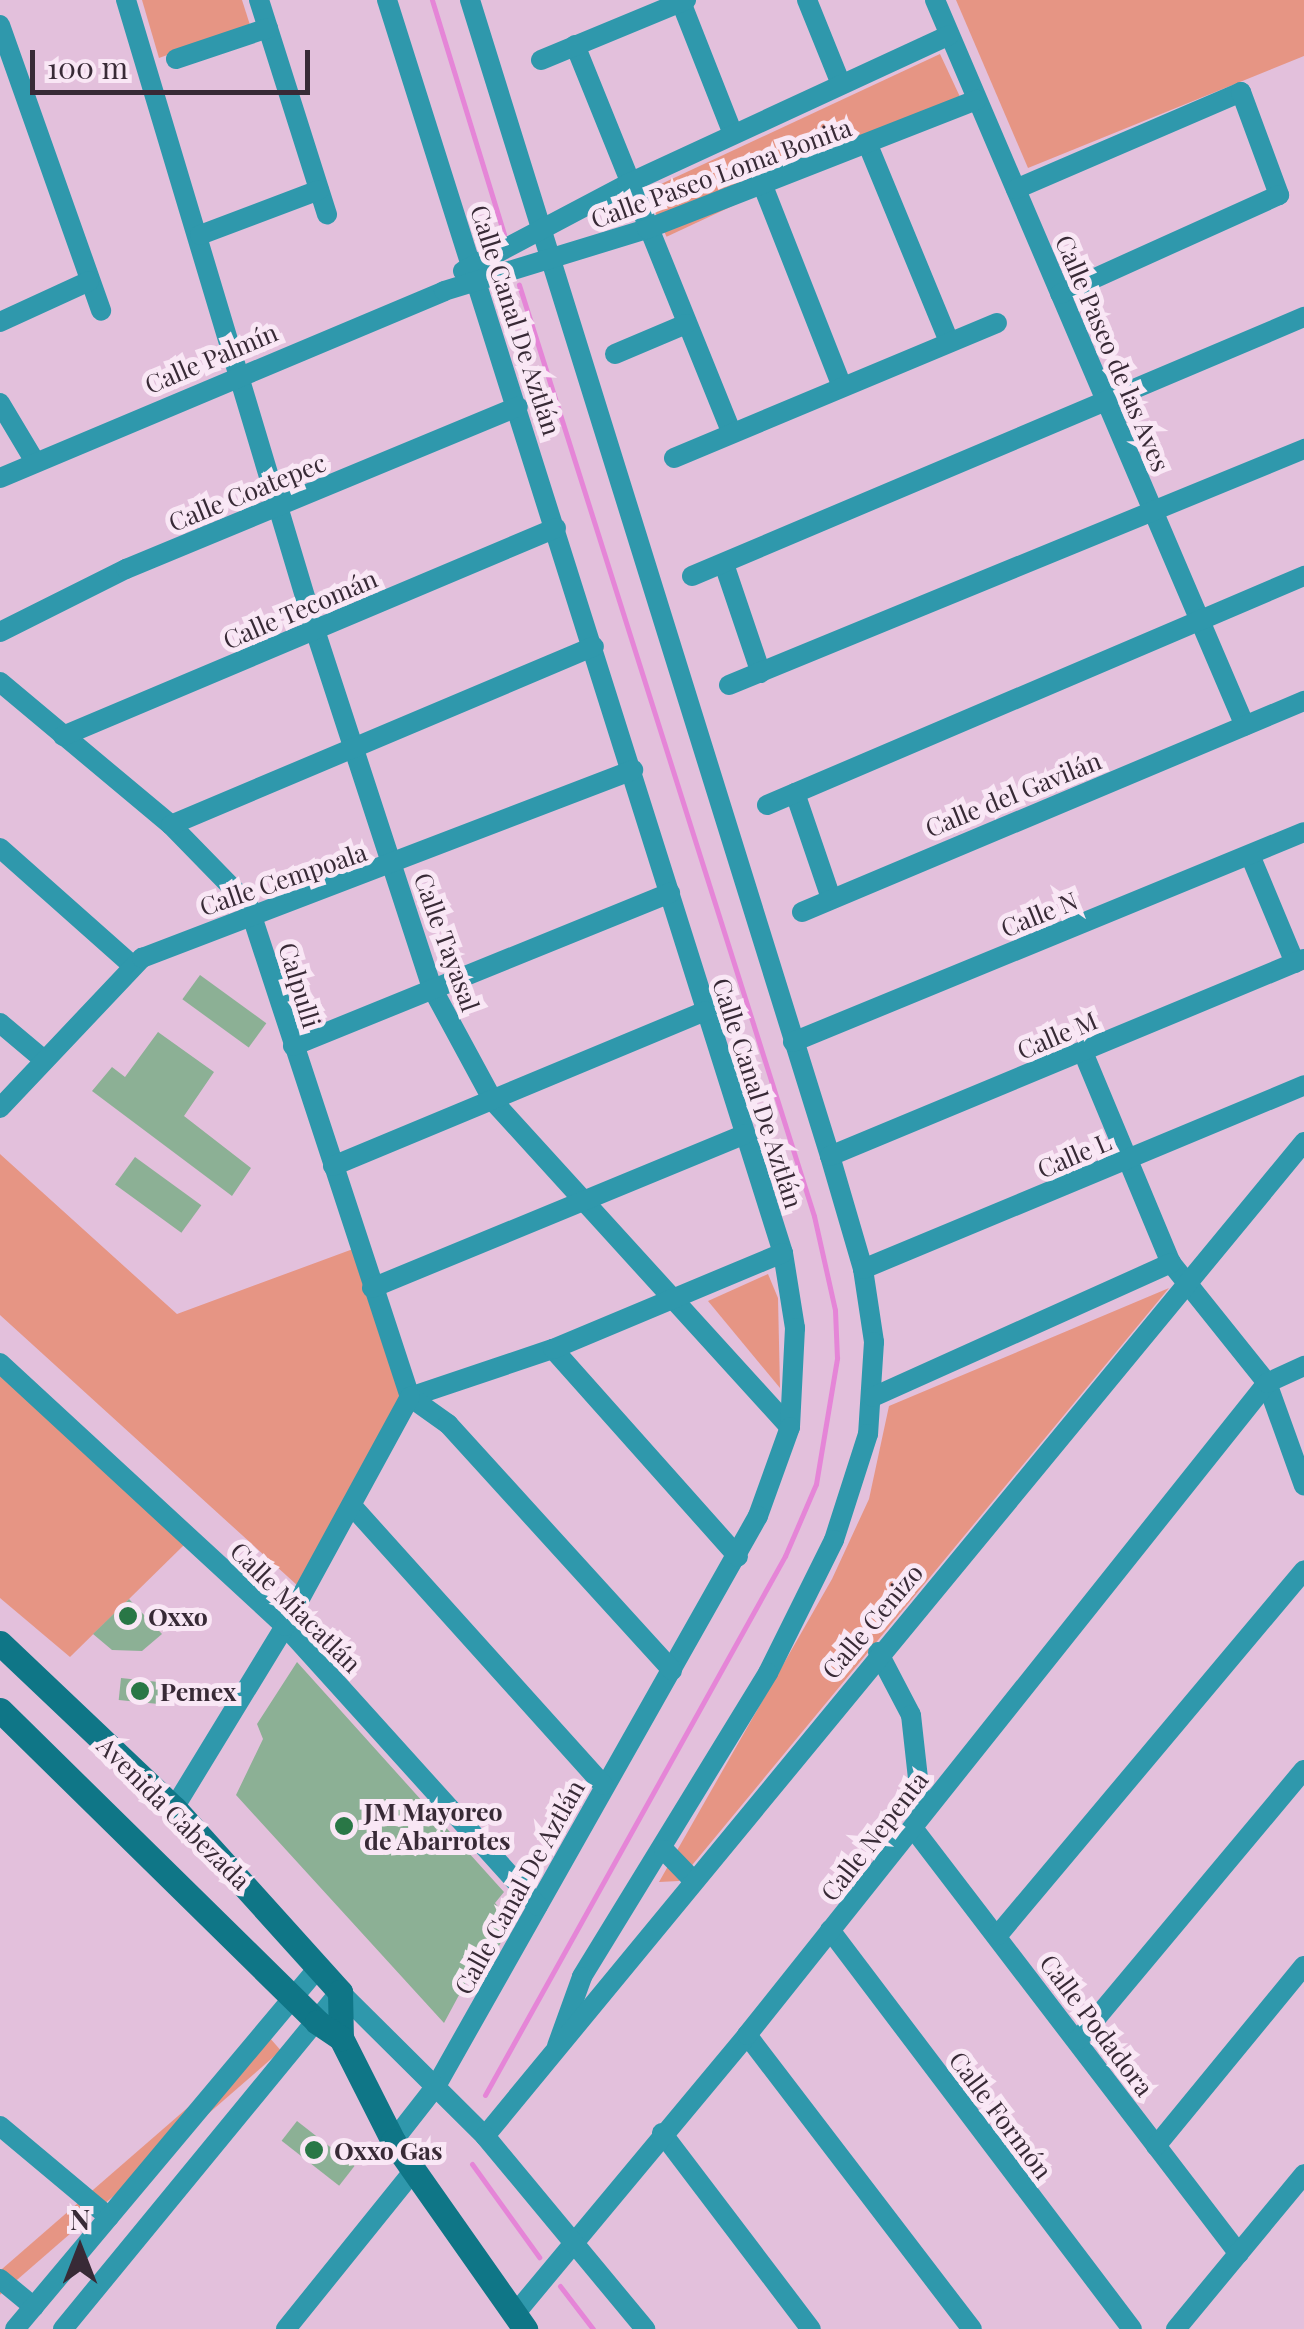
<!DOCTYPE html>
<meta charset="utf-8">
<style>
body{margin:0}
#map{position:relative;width:1304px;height:2329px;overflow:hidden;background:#e3c0dc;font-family:"Playfair Display",serif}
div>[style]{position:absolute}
.green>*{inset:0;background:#e69584;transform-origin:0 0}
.stream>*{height:5px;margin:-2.5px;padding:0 2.5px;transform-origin:2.5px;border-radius:2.5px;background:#e585d7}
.building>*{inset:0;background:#8cb095;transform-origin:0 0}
.minor>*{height:20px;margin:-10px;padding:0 10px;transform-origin:10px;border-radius:10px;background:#2f98ac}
.secondary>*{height:25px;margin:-12.5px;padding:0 12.5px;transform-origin:12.5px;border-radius:12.5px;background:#0f7687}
.dots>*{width:28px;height:28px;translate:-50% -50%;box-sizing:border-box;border:5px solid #f9e7f5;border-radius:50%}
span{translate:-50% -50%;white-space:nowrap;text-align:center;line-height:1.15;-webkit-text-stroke:10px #f9e7f5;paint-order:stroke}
.street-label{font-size:25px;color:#382a36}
.poi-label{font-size:25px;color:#382a36;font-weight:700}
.left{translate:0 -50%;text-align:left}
.north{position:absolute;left:30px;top:2199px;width:100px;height:100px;-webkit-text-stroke:8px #f9e7f5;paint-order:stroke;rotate:0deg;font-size:28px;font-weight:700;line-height:40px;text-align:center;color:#382a36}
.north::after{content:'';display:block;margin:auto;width:35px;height:45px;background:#382a36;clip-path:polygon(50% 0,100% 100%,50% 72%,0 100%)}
.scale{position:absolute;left:30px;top:50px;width:280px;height:45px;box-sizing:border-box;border:5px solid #382a36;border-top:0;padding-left:12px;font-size:30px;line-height:35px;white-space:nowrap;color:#382a36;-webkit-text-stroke:8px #f9e7f5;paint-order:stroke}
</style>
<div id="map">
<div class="green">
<i style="clip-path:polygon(142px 0,242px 0,250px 25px,159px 58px)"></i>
<i style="clip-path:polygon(956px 0,1304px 0,1304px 56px,1028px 168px)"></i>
<i style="left:940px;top:54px;width:50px;height:325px;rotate:65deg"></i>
<i style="clip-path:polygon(0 1154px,177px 1314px,353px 1249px,404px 1400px,298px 1586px,0 1315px)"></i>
<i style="clip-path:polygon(768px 1274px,778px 1298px,780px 1388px,708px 1301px)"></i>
<i style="clip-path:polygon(1169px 1288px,679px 1881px,659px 1882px,832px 1579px,869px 1499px,889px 1406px)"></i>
<i style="clip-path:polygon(0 1375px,184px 1545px,70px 1657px,0 1598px)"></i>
<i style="left:269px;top:2037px;width:18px;height:381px;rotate:49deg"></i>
</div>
<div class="stream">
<i style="left:432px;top:0;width:245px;rotate:72.9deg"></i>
<i style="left:485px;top:2095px;width:617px;rotate:-60.9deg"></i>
<i style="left:785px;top:1556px;width:78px;rotate:-66.7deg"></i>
<i style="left:816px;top:1484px;width:128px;rotate:-80.5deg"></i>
<i style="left:837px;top:1358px;width:48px;rotate:-92.4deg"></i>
<i style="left:835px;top:1310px;width:96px;rotate:-102.6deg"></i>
<i style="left:814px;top:1216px;width:977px;rotate:-107.58deg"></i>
<i style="left:472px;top:2164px;width:115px;rotate:54.2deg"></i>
<i style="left:560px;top:2286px;width:54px;rotate:52.5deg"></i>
</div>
<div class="building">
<i style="left:200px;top:975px;width:82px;height:30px;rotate:36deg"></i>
<i style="clip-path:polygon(158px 1032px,214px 1072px,184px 1116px,251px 1168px,232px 1196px,92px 1091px,112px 1067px,125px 1077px)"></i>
<i style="left:135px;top:1157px;width:82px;height:34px;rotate:36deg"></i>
<i style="clip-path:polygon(129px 1599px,162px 1634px,142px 1651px,112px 1650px,93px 1634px)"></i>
<i style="clip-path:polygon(297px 1662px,504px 1892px,495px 1903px,512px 1923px,482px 1976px,473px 1969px,444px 2023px,236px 1795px,263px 1739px,257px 1724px)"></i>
<i style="left:121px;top:1678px;width:40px;height:22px;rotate:6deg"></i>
<i style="left:297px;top:2121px;width:73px;height:25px;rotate:38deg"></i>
</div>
<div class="minor">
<i style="left:126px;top:0;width:658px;rotate:73.3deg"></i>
<i style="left:315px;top:630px;width:377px;rotate:71.9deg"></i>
<i style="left:432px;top:988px;width:128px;rotate:61.6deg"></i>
<i style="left:493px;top:1101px;width:441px;rotate:47.7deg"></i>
<i style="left:259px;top:0;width:225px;rotate:72.4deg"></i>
<i style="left:387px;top:0;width:1314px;rotate:72.46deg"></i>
<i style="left:783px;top:1253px;width:76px;rotate:80.9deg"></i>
<i style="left:795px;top:1328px;width:99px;rotate:92.9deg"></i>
<i style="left:790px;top:1427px;width:95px;rotate:109.8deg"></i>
<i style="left:758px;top:1516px;width:655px;rotate:119.46deg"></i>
<i style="left:436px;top:2086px;width:70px;rotate:128deg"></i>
<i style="left:470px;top:0;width:1211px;rotate:72.7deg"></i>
<i style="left:830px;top:1156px;width:118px;rotate:73.7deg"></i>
<i style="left:863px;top:1269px;width:74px;rotate:81.4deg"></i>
<i style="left:874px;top:1342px;width:92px;rotate:93.7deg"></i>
<i style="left:868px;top:1434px;width:111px;rotate:107.8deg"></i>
<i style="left:834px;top:1540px;width:148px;rotate:116.4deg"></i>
<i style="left:768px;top:1673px;width:356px;rotate:121.5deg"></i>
<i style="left:582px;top:1977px;width:73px;rotate:109.9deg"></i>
<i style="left:807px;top:0;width:91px;rotate:68deg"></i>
<i style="left:935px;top:0;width:789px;rotate:66.88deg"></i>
<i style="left:681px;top:2px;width:142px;rotate:68.5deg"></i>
<i style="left:0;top:25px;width:303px;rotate:70.5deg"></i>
<i style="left:575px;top:45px;width:417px;rotate:68deg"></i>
<i style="left:176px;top:59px;width:97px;rotate:-18.6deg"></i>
<i style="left:541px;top:60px;width:157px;rotate:-22.5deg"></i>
<i style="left:868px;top:145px;width:213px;rotate:67.6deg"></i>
<i style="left:763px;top:186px;width:216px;rotate:68.5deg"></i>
<i style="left:1016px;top:189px;width:245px;rotate:-23.3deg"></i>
<i style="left:1241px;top:92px;width:110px;rotate:69.7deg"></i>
<i style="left:1279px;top:195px;width:240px;rotate:155.7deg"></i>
<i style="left:200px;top:235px;width:127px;rotate:-20.7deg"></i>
<i style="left:463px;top:271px;width:186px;rotate:-27.9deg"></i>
<i style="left:627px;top:184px;width:355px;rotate:-24.8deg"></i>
<i style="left:0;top:322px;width:98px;rotate:-24.7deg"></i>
<i style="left:615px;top:354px;width:77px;rotate:-22.9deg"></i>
<i style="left:0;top:403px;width:66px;rotate:59.2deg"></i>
<i style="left:674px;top:458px;width:350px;rotate:-22.7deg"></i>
<i style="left:0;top:478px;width:482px;rotate:-22.8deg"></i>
<i style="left:444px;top:291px;width:212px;rotate:-17deg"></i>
<i style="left:647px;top:229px;width:354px;rotate:-21.4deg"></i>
<i style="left:724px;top:564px;width:115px;rotate:71.3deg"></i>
<i style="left:692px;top:576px;width:665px;rotate:-22.94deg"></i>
<i style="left:0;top:632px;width:141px;rotate:-26.6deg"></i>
<i style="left:126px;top:569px;width:424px;rotate:-22.5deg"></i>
<i style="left:0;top:682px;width:223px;rotate:39.9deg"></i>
<i style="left:171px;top:825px;width:110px;rotate:45.7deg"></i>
<i style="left:248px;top:904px;width:519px;rotate:71.81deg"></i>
<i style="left:729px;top:685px;width:622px;rotate:-22.31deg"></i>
<i style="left:63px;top:736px;width:535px;rotate:-22.88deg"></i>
<i style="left:795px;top:793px;width:108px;rotate:71.1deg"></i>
<i style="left:767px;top:805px;width:584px;rotate:-23.1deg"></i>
<i style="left:171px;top:825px;width:459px;rotate:-22.9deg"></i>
<i style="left:0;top:848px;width:176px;rotate:41.6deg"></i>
<i style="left:1250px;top:855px;width:117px;rotate:67.4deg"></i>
<i style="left:802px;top:912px;width:545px;rotate:-22.8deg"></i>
<i style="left:0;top:1023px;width:57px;rotate:40.1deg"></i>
<i style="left:793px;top:1042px;width:552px;rotate:-22.34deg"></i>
<i style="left:293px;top:1046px;width:407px;rotate:-22.1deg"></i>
<i style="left:1083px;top:1052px;width:229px;rotate:67.4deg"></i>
<i style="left:1171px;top:1263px;width:154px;rotate:51.3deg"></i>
<i style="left:1267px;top:1383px;width:109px;rotate:70.2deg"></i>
<i style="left:0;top:1108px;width:207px;rotate:-46.6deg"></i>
<i style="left:142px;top:958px;width:526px;rotate:-20.95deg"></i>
<i style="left:830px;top:1156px;width:513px;rotate:-22.57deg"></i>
<i style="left:333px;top:1166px;width:403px;rotate:-22.6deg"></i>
<i style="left:863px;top:1269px;width:478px;rotate:-22.6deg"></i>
<i style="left:372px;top:1288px;width:404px;rotate:-22.4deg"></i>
<i style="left:553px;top:1349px;width:278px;rotate:48.3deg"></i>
<i style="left:0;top:1363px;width:388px;rotate:42.7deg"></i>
<i style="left:285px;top:1626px;width:377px;rotate:47.9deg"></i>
<i style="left:410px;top:1397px;width:151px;rotate:-18.6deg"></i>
<i style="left:553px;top:1349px;width:249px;rotate:-22.7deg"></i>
<i style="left:410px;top:1397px;width:47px;rotate:35.4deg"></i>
<i style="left:448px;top:1424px;width:333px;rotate:47.7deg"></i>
<i style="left:873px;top:1397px;width:327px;rotate:-24.2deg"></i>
<i style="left:353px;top:1507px;width:374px;rotate:48deg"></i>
<i style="left:878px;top:1652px;width:71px;rotate:62.4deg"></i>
<i style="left:911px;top:1715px;width:100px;rotate:83.7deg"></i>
<i style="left:174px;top:1808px;width:213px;rotate:-58.6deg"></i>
<i style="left:285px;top:1626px;width:261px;rotate:-61.4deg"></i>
<i style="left:913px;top:1828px;width:536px;rotate:52.57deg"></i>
<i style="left:664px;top:1850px;width:42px;rotate:46deg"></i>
<i style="left:830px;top:1930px;width:500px;rotate:52.88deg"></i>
<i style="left:998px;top:1935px;width:476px;rotate:-50deg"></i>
<i style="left:747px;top:2035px;width:370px;rotate:52.6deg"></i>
<i style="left:1078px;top:2040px;width:352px;rotate:-50.1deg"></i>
<i style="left:0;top:2126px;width:142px;rotate:39.9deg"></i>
<i style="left:662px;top:2133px;width:246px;rotate:52.8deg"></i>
<i style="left:485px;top:2136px;width:1288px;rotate:-50.51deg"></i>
<i style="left:1156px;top:2146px;width:233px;rotate:-50.6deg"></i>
<i style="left:0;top:2279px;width:44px;rotate:39.5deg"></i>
<i style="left:514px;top:2315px;width:364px;rotate:-50.2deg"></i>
<i style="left:747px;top:2035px;width:834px;rotate:-51.43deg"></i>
<i style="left:1267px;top:1383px;width:41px;rotate:-24.7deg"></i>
<i style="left:15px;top:2329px;width:473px;rotate:-50deg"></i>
<i style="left:63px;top:2329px;width:436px;rotate:-50.6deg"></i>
<i style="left:340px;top:1992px;width:204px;rotate:44.8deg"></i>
<i style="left:485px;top:2136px;width:251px;rotate:50.3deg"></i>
<i style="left:286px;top:2329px;width:201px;rotate:-51.1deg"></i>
<i style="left:1176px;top:2329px;width:201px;rotate:-50.4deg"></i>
</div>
<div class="secondary">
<i style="left:0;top:1643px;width:240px;rotate:43.5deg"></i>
<i style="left:174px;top:1808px;width:248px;rotate:47.9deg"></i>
<i style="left:340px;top:1992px;width:46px;rotate:88.8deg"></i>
<i style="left:341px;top:2038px;width:115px;rotate:63.2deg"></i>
<i style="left:393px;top:2141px;width:230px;rotate:54.9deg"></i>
<i style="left:0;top:1710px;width:445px;rotate:44.5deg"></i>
<i style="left:317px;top:2022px;width:29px;rotate:34deg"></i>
</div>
<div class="dots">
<i style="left:128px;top:1616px;background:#297746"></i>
<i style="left:140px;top:1691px;background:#297746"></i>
<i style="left:344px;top:1826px;background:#297746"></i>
<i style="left:314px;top:2150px;background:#297746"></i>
</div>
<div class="street-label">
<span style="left:721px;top:173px;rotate:-20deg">Calle Paseo Loma Bonita</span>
<span style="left:516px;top:320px;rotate:72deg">Calle Canal De Aztlán</span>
<span style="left:1113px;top:353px;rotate:67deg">Calle Paseo de las Aves</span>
<span style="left:211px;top:358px;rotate:-23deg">Calle Palmín</span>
<span style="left:247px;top:492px;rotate:-22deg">Calle Coatepec</span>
<span style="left:300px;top:609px;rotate:-23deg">Calle Tecomán</span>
<span style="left:1013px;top:794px;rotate:-22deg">Calle del Gavilán</span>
<span style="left:283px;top:879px;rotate:-19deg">Calle Cempoala</span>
<span style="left:1039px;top:914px;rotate:-22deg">Calle N</span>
<span style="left:447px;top:942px;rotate:70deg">Calle Tayasal</span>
<span style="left:300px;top:985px;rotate:73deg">Calpulli</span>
<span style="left:1057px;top:1035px;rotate:-23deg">Calle M</span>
<span style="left:758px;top:1093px;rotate:72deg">Calle Canal De Aztlán</span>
<span style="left:1074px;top:1155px;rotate:-23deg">Calle L</span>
<span style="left:296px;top:1607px;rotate:45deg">Calle Miacatlán</span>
<span style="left:872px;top:1621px;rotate:-50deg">Calle Cenizo</span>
<span style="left:174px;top:1813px;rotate:45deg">Avenida Cabezada</span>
<span style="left:874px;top:1836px;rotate:-52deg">Calle Nepenta</span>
<span style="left:519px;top:1887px;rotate:-61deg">Calle Canal De Aztlán</span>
<span style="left:1097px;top:2025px;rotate:53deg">Calle Podadora</span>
<span style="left:1001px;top:2115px;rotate:53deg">Calle Formón</span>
</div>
<div class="poi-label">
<span class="left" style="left:148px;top:1616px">Oxxo</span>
<span class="left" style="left:160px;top:1691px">Pemex</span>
<span class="left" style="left:364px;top:1826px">JM Mayoreo<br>de Abarrotes</span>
<span class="left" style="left:334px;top:2150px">Oxxo Gas</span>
</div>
<div class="north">N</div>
<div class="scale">100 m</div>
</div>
